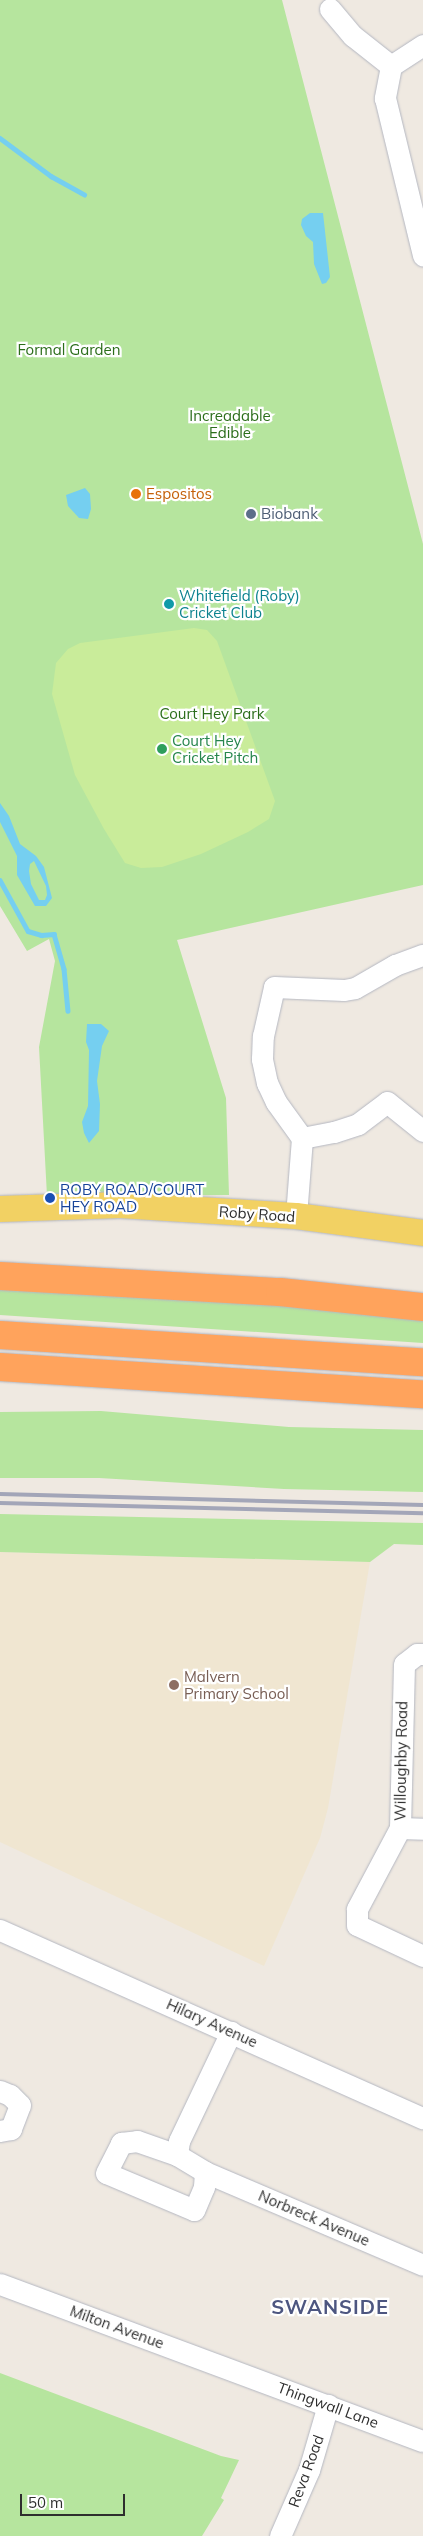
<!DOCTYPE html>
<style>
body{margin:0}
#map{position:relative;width:423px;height:2536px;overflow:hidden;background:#efe9e1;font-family:Mulish,sans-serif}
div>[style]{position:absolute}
.education>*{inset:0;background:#f0e6d1}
.green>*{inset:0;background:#b6e59e}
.pitch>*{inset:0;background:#c9ec9a}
.water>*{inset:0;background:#75cff0}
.stream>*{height:4.5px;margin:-2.25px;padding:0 2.25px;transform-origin:2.25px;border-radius:2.25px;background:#75cff0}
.roads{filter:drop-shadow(0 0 1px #b4b7c1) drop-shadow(0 0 1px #b4b7c1)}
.minor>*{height:21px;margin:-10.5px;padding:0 10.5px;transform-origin:10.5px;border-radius:10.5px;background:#fff}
.major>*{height:26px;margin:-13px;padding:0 13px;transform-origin:13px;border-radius:13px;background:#f2d163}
.highway>*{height:28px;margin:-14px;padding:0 14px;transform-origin:14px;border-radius:14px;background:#ffa35c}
.rail>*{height:4px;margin:-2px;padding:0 2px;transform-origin:2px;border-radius:2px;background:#a3a6b8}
.dots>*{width:14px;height:14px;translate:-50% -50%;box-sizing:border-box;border:2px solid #fff;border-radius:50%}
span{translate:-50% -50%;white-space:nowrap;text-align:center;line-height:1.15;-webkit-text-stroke:4.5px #fff;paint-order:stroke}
.park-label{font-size:15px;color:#2c6e1b}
.food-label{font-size:15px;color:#c56008}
.left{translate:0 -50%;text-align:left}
.service-label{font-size:15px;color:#4e5e75}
.culture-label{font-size:15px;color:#0d838f}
.leisure-label{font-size:15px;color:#27864d}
.transit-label{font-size:15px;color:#164399}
.street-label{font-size:15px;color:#2e2e2e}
.education-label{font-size:15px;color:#785e54}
.district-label{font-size:20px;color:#4d5680;font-weight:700;letter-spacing:1px}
.scale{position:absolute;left:20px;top:2494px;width:105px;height:22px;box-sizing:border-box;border:2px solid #2e2e2e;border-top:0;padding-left:6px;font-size:15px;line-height:18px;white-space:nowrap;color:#2e2e2e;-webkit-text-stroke:4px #fff;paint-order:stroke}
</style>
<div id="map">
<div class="education">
<i style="clip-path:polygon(0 1552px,370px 1562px,328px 1808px,320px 1838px,264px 1966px,0 1842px)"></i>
</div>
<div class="green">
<i style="clip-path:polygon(0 0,282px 0,423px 544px,423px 885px,177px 940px,226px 1098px,229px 1195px,47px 1196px,39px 1047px,55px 961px,49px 939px,27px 951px,0 906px)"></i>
<i style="clip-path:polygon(0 1287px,205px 1298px,423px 1320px,423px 1343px,0 1315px)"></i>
<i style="clip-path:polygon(101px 1411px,289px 1427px,423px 1430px,423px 1492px,284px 1489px,99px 1478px,0 1478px,0 1412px)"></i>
<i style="clip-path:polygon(0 1514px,423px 1523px,423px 1545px,394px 1544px,370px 1562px,0 1552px)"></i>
<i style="clip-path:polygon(0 2373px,221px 2456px,239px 2460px,221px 2498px,224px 2500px,202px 2536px,0 2536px)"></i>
</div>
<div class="pitch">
<i style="clip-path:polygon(194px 628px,207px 630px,217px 641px,275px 801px,269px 819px,248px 832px,201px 854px,162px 867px,141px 868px,125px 863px,104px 829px,75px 775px,52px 694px,56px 663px,68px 649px,80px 643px)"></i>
</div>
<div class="water">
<i style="clip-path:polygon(310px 213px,323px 213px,324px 222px,330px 277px,326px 283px,322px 284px,314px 264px,313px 242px,306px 236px,301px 225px,302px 219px)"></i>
<i style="clip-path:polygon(85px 488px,90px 494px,91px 509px,88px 519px,79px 518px,68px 506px,66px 495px)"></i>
<i style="clip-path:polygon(evenodd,0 803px,9px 816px,20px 844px,36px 856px,44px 867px,52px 898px,46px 906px,35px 906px,17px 875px,17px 856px,0 822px,0 803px,34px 861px,46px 886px,47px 895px,45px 900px,39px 900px,31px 884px,29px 871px,30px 864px,34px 861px)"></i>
<i style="clip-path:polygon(87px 1024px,101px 1024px,109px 1031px,102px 1046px,97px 1081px,100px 1104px,99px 1131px,89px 1143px,84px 1133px,82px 1122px,88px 1106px,89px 1050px,86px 1042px)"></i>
</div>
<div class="stream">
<i style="left:0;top:138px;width:64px;rotate:36.7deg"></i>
<i style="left:51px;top:176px;width:38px;rotate:29deg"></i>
<i style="left:0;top:880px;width:58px;rotate:61.2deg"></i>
<i style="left:28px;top:931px;width:14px;rotate:17deg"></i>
<i style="left:41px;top:935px;width:13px;rotate:-4deg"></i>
<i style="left:54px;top:934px;width:36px;rotate:74deg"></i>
<i style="left:64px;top:969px;width:42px;rotate:84.6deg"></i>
</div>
<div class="roads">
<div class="minor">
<i style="left:330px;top:9px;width:35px;rotate:50deg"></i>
<i style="left:353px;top:36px;width:48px;rotate:38.3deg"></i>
<i style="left:423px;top:45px;width:38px;rotate:147deg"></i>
<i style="left:391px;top:66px;width:33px;rotate:101deg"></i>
<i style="left:385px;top:98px;width:162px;rotate:76.4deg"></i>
<i style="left:302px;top:1138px;width:33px;rotate:-11deg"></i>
<i style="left:334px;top:1132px;width:25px;rotate:-18deg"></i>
<i style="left:358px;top:1124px;width:36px;rotate:-37deg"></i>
<i style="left:387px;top:1102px;width:46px;rotate:38.9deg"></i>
<i style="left:296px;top:1216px;width:78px;rotate:-85.6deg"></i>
<i style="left:302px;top:1138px;width:44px;rotate:-125.8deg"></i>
<i style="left:276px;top:1102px;width:21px;rotate:-115deg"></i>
<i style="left:267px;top:1083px;width:25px;rotate:-102deg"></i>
<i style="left:262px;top:1059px;width:23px;rotate:-88deg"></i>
<i style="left:263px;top:1036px;width:50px;rotate:-77.3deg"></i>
<i style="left:274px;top:987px;width:70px;rotate:2.5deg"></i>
<i style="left:344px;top:990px;width:11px;rotate:-10deg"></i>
<i style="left:355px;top:988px;width:46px;rotate:-29.9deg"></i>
<i style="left:395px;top:965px;width:30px;rotate:-20deg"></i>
<i style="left:423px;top:1654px;width:6px;rotate:180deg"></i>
<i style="left:417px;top:1654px;width:16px;rotate:142deg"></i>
<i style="left:404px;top:1664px;width:164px;rotate:91.4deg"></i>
<i style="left:400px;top:1828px;width:92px;rotate:118deg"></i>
<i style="left:357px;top:1909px;width:16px;rotate:90deg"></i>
<i style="left:357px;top:1925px;width:73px;rotate:25.2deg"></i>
<i style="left:400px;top:1828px;width:23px;rotate:2deg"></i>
<i style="left:0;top:1930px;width:463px;rotate:24deg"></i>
<i style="left:0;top:2091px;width:11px;rotate:22deg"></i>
<i style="left:10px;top:2095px;width:14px;rotate:45deg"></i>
<i style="left:20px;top:2105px;width:26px;rotate:111deg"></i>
<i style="left:11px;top:2129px;width:11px;rotate:170deg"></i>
<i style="left:177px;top:2155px;width:14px;rotate:-82deg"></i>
<i style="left:179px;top:2141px;width:121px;rotate:-64.5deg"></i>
<i style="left:205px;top:2172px;width:15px;rotate:94deg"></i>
<i style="left:204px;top:2187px;width:25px;rotate:113deg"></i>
<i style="left:194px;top:2210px;width:95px;rotate:-157.2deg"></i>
<i style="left:106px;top:2173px;width:34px;rotate:-63deg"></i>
<i style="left:121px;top:2143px;width:16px;rotate:-7deg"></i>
<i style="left:137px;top:2141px;width:42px;rotate:19.3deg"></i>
<i style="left:177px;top:2155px;width:33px;rotate:31deg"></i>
<i style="left:205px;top:2172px;width:237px;rotate:23.1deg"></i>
<i style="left:0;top:2284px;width:451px;rotate:20.4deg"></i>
<i style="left:280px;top:2536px;width:72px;rotate:-66.3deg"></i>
<i style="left:309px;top:2470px;width:68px;rotate:-73.7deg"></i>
</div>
<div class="major">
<i style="left:0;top:1209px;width:120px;rotate:-1.9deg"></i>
<i style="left:120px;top:1205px;width:176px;rotate:3.6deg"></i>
<i style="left:296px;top:1216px;width:128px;rotate:7.6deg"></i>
</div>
<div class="highway">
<i style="left:0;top:1276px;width:280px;rotate:3.3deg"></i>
<i style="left:280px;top:1292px;width:144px;rotate:6deg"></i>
<i style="left:0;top:1335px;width:424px;rotate:3.7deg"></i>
<i style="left:0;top:1367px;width:424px;rotate:3.7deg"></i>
</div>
</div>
<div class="rail">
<i style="left:0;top:1494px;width:423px;rotate:1.5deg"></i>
<i style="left:0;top:1503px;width:423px;rotate:1.4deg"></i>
</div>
<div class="dots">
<i style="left:136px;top:494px;background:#e8710a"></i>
<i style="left:251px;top:514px;background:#5c6f8a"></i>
<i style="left:169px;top:604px;background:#0f9aa8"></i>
<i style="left:162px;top:749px;background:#2e9e5b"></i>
<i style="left:50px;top:1198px;background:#1a4fb4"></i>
<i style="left:174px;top:1685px;background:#8d6e63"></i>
</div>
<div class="park-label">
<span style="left:69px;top:350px">Formal Garden</span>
<span style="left:230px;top:424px">Increadable<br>Edible</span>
<span style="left:212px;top:714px">Court Hey Park</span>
</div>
<div class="food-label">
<span class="left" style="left:146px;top:494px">Espositos</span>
</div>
<div class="service-label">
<span class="left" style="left:261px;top:514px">Biobank</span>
</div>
<div class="culture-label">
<span class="left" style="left:179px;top:604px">Whitefield (Roby)<br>Cricket Club</span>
</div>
<div class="leisure-label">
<span class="left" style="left:172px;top:749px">Court Hey<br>Cricket Pitch</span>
</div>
<div class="transit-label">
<span class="left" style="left:60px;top:1198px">ROBY ROAD/COURT<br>HEY ROAD</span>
</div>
<div class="street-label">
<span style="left:257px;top:1214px;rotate:4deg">Roby Road</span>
<span style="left:401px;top:1761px;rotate:-89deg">Willoughby Road</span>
<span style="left:212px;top:2023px;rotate:24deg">Hilary Avenue</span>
<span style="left:314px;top:2218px;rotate:23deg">Norbreck Avenue</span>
<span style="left:117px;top:2327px;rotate:20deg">Milton Avenue</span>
<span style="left:328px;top:2405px;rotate:20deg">Thingwall Lane</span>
<span style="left:306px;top:2471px;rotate:-70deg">Reva Road</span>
</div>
<div class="education-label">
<span class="left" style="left:184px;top:1685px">Malvern<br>Primary School</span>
</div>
<div class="district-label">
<span style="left:330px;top:2306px">SWANSIDE</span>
</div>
<div class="scale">50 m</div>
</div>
